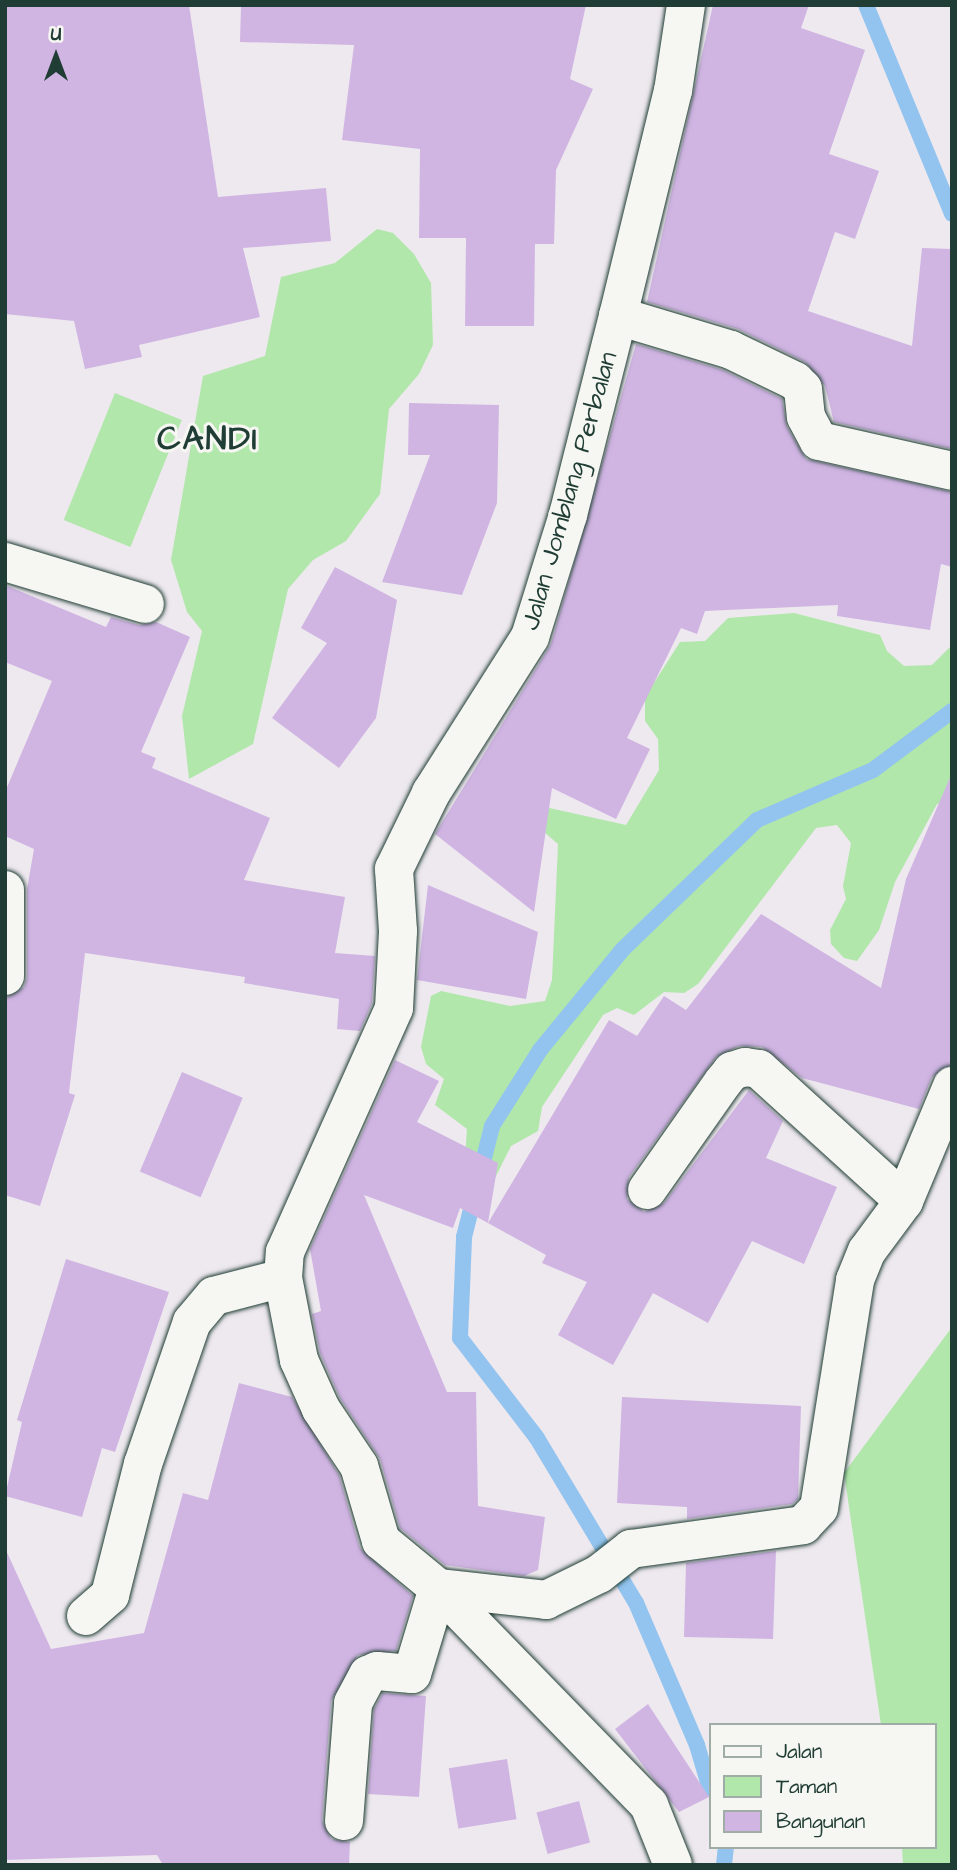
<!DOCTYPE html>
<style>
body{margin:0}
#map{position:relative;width:957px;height:1870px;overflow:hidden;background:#eee9ef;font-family:"Architects Daughter",sans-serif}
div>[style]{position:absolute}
.green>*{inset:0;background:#b1e7aa;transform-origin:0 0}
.stream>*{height:16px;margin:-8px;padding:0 8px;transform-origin:8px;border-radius:8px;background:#93c4ef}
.building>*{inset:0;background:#d0b5e3;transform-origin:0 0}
.roads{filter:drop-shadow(0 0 2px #1f3d34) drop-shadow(0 0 2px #1f3d34)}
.minor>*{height:38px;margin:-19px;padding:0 19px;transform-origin:19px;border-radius:19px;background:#f6f6f2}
span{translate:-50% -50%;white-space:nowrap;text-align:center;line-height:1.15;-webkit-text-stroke:6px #f6f6f2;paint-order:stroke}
.street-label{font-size:26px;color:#1f3d34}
.district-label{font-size:33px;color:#1f3d34;font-weight:700;letter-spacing:2px}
.frame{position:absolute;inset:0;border:7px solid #1f3d34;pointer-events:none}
.legend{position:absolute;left:709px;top:1723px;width:228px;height:126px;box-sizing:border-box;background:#f6f6f2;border:2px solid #a0aca6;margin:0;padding:9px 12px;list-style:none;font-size:21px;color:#1f3d34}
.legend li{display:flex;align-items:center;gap:14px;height:35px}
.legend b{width:35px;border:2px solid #a0aca6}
.north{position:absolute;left:21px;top:21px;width:70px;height:70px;-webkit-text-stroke:5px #f6f6f2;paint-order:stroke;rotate:0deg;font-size:19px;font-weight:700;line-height:28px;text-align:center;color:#1f3d34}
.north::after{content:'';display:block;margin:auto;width:24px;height:32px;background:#1f3d34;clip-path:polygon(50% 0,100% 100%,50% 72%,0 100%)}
</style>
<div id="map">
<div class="green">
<i style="clip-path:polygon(377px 229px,393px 233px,414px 254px,431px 283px,433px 345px,419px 374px,389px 409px,380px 494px,346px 541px,313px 560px,288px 589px,253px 744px,189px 779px,182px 716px,202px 631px,187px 612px,171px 560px,203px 376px,265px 356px,281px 277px,335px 263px)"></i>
<i style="left:115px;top:393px;width:72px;height:137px;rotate:22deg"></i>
<i style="clip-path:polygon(794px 613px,880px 635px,887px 651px,904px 666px,932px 665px,952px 645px,952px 802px,937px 804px,895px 882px,879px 930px,857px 961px,844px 958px,831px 944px,830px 930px,846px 899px,843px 886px,851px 843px,837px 825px,816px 828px,698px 984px,684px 993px,664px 992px,634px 1015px,617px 1008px,603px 1015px,542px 1107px,538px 1131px,511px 1146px,492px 1184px,465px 1158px,467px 1129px,435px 1105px,444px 1079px,426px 1064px,421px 1047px,431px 996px,441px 991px,510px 1006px,545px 1001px,552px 980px,558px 844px,537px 826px,545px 807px,626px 825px,659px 770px,658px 739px,645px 721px,645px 697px,680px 642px,705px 641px,728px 618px)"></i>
<i style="clip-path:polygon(952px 1327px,952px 1865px,903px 1865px,902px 1847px,934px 1847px,934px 1725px,881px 1725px,844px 1473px)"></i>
</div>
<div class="stream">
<i style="left:866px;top:5px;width:226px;rotate:67.6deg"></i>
<i style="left:710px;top:1789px;width:46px;rotate:-106.5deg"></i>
<i style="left:697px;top:1745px;width:155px;rotate:-113.2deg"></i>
<i style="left:636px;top:1603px;width:192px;rotate:-121deg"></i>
<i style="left:537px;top:1438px;width:126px;rotate:-127.6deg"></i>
<i style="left:460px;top:1338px;width:101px;rotate:-87.7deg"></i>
<i style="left:464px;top:1237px;width:114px;rotate:-75.8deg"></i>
<i style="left:492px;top:1126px;width:90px;rotate:-57.7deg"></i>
<i style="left:540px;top:1050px;width:129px;rotate:-50.6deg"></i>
<i style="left:622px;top:950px;width:187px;rotate:-43.9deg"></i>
<i style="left:757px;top:820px;width:126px;rotate:-23.3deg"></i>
<i style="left:873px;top:770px;width:99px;rotate:-36.8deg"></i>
<i style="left:724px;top:1865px;width:18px;rotate:-84deg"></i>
</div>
<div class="building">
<i style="clip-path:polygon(5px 5px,189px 5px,218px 197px,326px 188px,331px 241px,243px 248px,260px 317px,139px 345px,142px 357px,85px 369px,74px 321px,5px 314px)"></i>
<i style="clip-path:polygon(241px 5px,586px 5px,570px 79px,593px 89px,556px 170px,554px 244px,535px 244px,534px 326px,465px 326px,466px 238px,419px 238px,420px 149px,342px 140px,354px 45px,240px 42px)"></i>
<i style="clip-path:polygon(713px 5px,809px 5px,801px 28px,865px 50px,829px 154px,879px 171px,855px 239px,835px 232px,808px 311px,912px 346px,922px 248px,952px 249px,952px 449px,834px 422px,825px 386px,805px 362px,738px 329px,647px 302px)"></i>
<i style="clip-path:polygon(636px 344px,723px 370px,782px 399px,787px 427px,806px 459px,952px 492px,952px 567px,941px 564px,930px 630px,837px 616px,838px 605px,705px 611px,697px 634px,681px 628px,627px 738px,650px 749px,616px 819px,552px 788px,534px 912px,435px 834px,551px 644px)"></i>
<i style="clip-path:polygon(409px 403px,499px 405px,497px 503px,462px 595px,382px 582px,430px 455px,408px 455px)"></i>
<i style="clip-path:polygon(335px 567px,397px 600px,376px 718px,339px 768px,272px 718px,327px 643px,301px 628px)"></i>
<i style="clip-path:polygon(5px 585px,106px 627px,111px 617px,139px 625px,156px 622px,190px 637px,141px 752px,156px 758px,152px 768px,270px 818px,244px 880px,345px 897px,335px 953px,375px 956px,372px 1003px,360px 1031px,337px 1029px,339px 999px,244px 983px,245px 977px,85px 953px,69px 1093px,75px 1095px,40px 1206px,5px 1195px,5px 1008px,7px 997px,24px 987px,27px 977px,27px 889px,34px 849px,5px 836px,5px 792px,52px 681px,5px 662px)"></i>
<i style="clip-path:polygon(952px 773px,952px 1065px,932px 1077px,919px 1109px,802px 1078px,762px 1047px,739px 1046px,716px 1057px,629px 1177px,627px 1199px,644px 1212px,664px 1203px,749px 1090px,783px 1121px,766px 1158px,837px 1187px,804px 1264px,752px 1241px,708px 1323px,653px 1293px,613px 1365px,558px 1335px,587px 1282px,542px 1263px,546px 1255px,488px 1223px,609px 1020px,637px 1036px,664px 996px,686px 1010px,761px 914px,881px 988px,906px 879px)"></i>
<i style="clip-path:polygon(428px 885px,538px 932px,526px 999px,417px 980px)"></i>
<i style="clip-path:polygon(395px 1060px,439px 1081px,417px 1122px,498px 1163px,488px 1223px,460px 1208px,453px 1228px,364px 1195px,447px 1392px,476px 1392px,478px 1506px,545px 1517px,538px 1570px,524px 1576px,445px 1565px,400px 1528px,380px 1459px,340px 1398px,320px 1353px,312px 1314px,321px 1311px,310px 1249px)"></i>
<i style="left:182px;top:1072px;width:66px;height:108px;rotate:23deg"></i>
<i style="clip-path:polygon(66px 1259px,169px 1292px,115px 1452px,102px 1448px,82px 1517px,5px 1496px,22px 1422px,17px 1420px)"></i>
<i style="clip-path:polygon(239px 1383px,292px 1397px,339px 1475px,360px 1548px,413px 1596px,396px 1651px,358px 1655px,331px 1701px,322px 1820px,331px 1839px,350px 1842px,349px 1865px,163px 1865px,157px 1855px,5px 1860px,5px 1548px,51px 1649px,144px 1633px,183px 1493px,208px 1500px)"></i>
<i style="clip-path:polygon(622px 1397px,801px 1406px,798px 1499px,792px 1504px,687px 1519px,687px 1507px,617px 1503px)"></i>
<i style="clip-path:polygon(776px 1551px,773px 1639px,684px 1637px,686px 1563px)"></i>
<i style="clip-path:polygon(383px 1693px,426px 1696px,419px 1797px,368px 1794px,374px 1709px)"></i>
<i style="clip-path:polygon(648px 1704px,709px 1797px,679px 1812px,615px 1729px)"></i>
<i style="left:507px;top:1759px;width:61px;height:59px;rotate:81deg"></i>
<i style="left:579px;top:1801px;width:43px;height:44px;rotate:75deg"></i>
</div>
<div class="roads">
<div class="minor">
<i style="left:618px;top:316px;width:118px;rotate:16.7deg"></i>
<i style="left:731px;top:350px;width:71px;rotate:25.8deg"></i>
<i style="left:795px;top:381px;width:11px;rotate:45deg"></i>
<i style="left:803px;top:389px;width:28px;rotate:84deg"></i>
<i style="left:806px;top:417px;width:27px;rotate:62deg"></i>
<i style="left:819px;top:441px;width:136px;rotate:12.7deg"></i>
<i style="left:5px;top:562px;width:146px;rotate:16.7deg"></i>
<i style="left:5px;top:890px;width:86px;rotate:90deg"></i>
<i style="left:904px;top:1201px;width:125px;rotate:-67.3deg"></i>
<i style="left:86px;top:1616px;width:32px;rotate:-41deg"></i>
<i style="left:110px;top:1595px;width:135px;rotate:-75.9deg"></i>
<i style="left:143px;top:1464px;width:150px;rotate:-71deg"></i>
<i style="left:192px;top:1322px;width:34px;rotate:-50deg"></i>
<i style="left:214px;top:1296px;width:71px;rotate:-14.6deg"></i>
<i style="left:344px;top:1821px;width:118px;rotate:-85.6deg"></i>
<i style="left:353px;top:1703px;width:32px;rotate:-62deg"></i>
<i style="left:368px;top:1675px;width:10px;rotate:-24deg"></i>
<i style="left:377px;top:1671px;width:35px;rotate:5deg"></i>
<i style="left:412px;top:1674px;width:90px;rotate:-73.2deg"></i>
<i style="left:438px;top:1588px;width:109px;rotate:6.3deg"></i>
<i style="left:546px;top:1600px;width:59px;rotate:-26.1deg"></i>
<i style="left:599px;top:1574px;width:41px;rotate:-38deg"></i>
<i style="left:631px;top:1549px;width:174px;rotate:-7.9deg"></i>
<i style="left:803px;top:1525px;width:23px;rotate:-47deg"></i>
<i style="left:819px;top:1508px;width:231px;rotate:-81deg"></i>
<i style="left:855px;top:1280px;width:31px;rotate:-68deg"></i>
<i style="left:867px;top:1251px;width:62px;rotate:-53.5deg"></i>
<i style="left:904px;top:1201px;width:196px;rotate:-137.7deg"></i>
<i style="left:759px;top:1069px;width:14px;rotate:-172deg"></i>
<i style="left:745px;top:1067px;width:14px;rotate:163deg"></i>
<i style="left:732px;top:1071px;width:14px;rotate:129deg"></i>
<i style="left:723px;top:1082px;width:132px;rotate:125.1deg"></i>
<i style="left:673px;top:1865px;width:65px;rotate:-111.8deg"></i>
<i style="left:649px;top:1805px;width:303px;rotate:-134.2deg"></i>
<i style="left:438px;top:1588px;width:74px;rotate:-140.5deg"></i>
<i style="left:381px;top:1541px;width:78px;rotate:-106.3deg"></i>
<i style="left:359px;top:1466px;width:69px;rotate:-123.7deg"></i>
<i style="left:321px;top:1409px;width:54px;rotate:-114.2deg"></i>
<i style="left:299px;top:1360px;width:84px;rotate:-101deg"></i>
<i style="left:283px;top:1278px;width:26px;rotate:-86deg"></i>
<i style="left:285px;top:1252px;width:267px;rotate:-65.9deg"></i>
<i style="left:394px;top:1008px;width:77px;rotate:-87deg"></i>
<i style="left:398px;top:931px;width:62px;rotate:-93.7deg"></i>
<i style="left:394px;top:869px;width:85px;rotate:-64deg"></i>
<i style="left:431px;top:793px;width:185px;rotate:-57.6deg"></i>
<i style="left:530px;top:637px;width:128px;rotate:-72.7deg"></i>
<i style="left:568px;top:515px;width:205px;rotate:-75.9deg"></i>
<i style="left:618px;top:316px;width:232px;rotate:-76.3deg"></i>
<i style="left:673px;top:91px;width:87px;rotate:-81.4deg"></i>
</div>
</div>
<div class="street-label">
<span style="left:570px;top:491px;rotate:-74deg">Jalan Jomblang Perbalan</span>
</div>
<div class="district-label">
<span style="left:208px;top:440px">CANDI</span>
</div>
<div class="frame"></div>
<ul class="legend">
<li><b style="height:9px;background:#f6f6f2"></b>Jalan</li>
<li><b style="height:19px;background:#b1e7aa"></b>Taman</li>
<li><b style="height:19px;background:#d0b5e3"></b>Bangunan</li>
</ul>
<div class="north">U</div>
</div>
